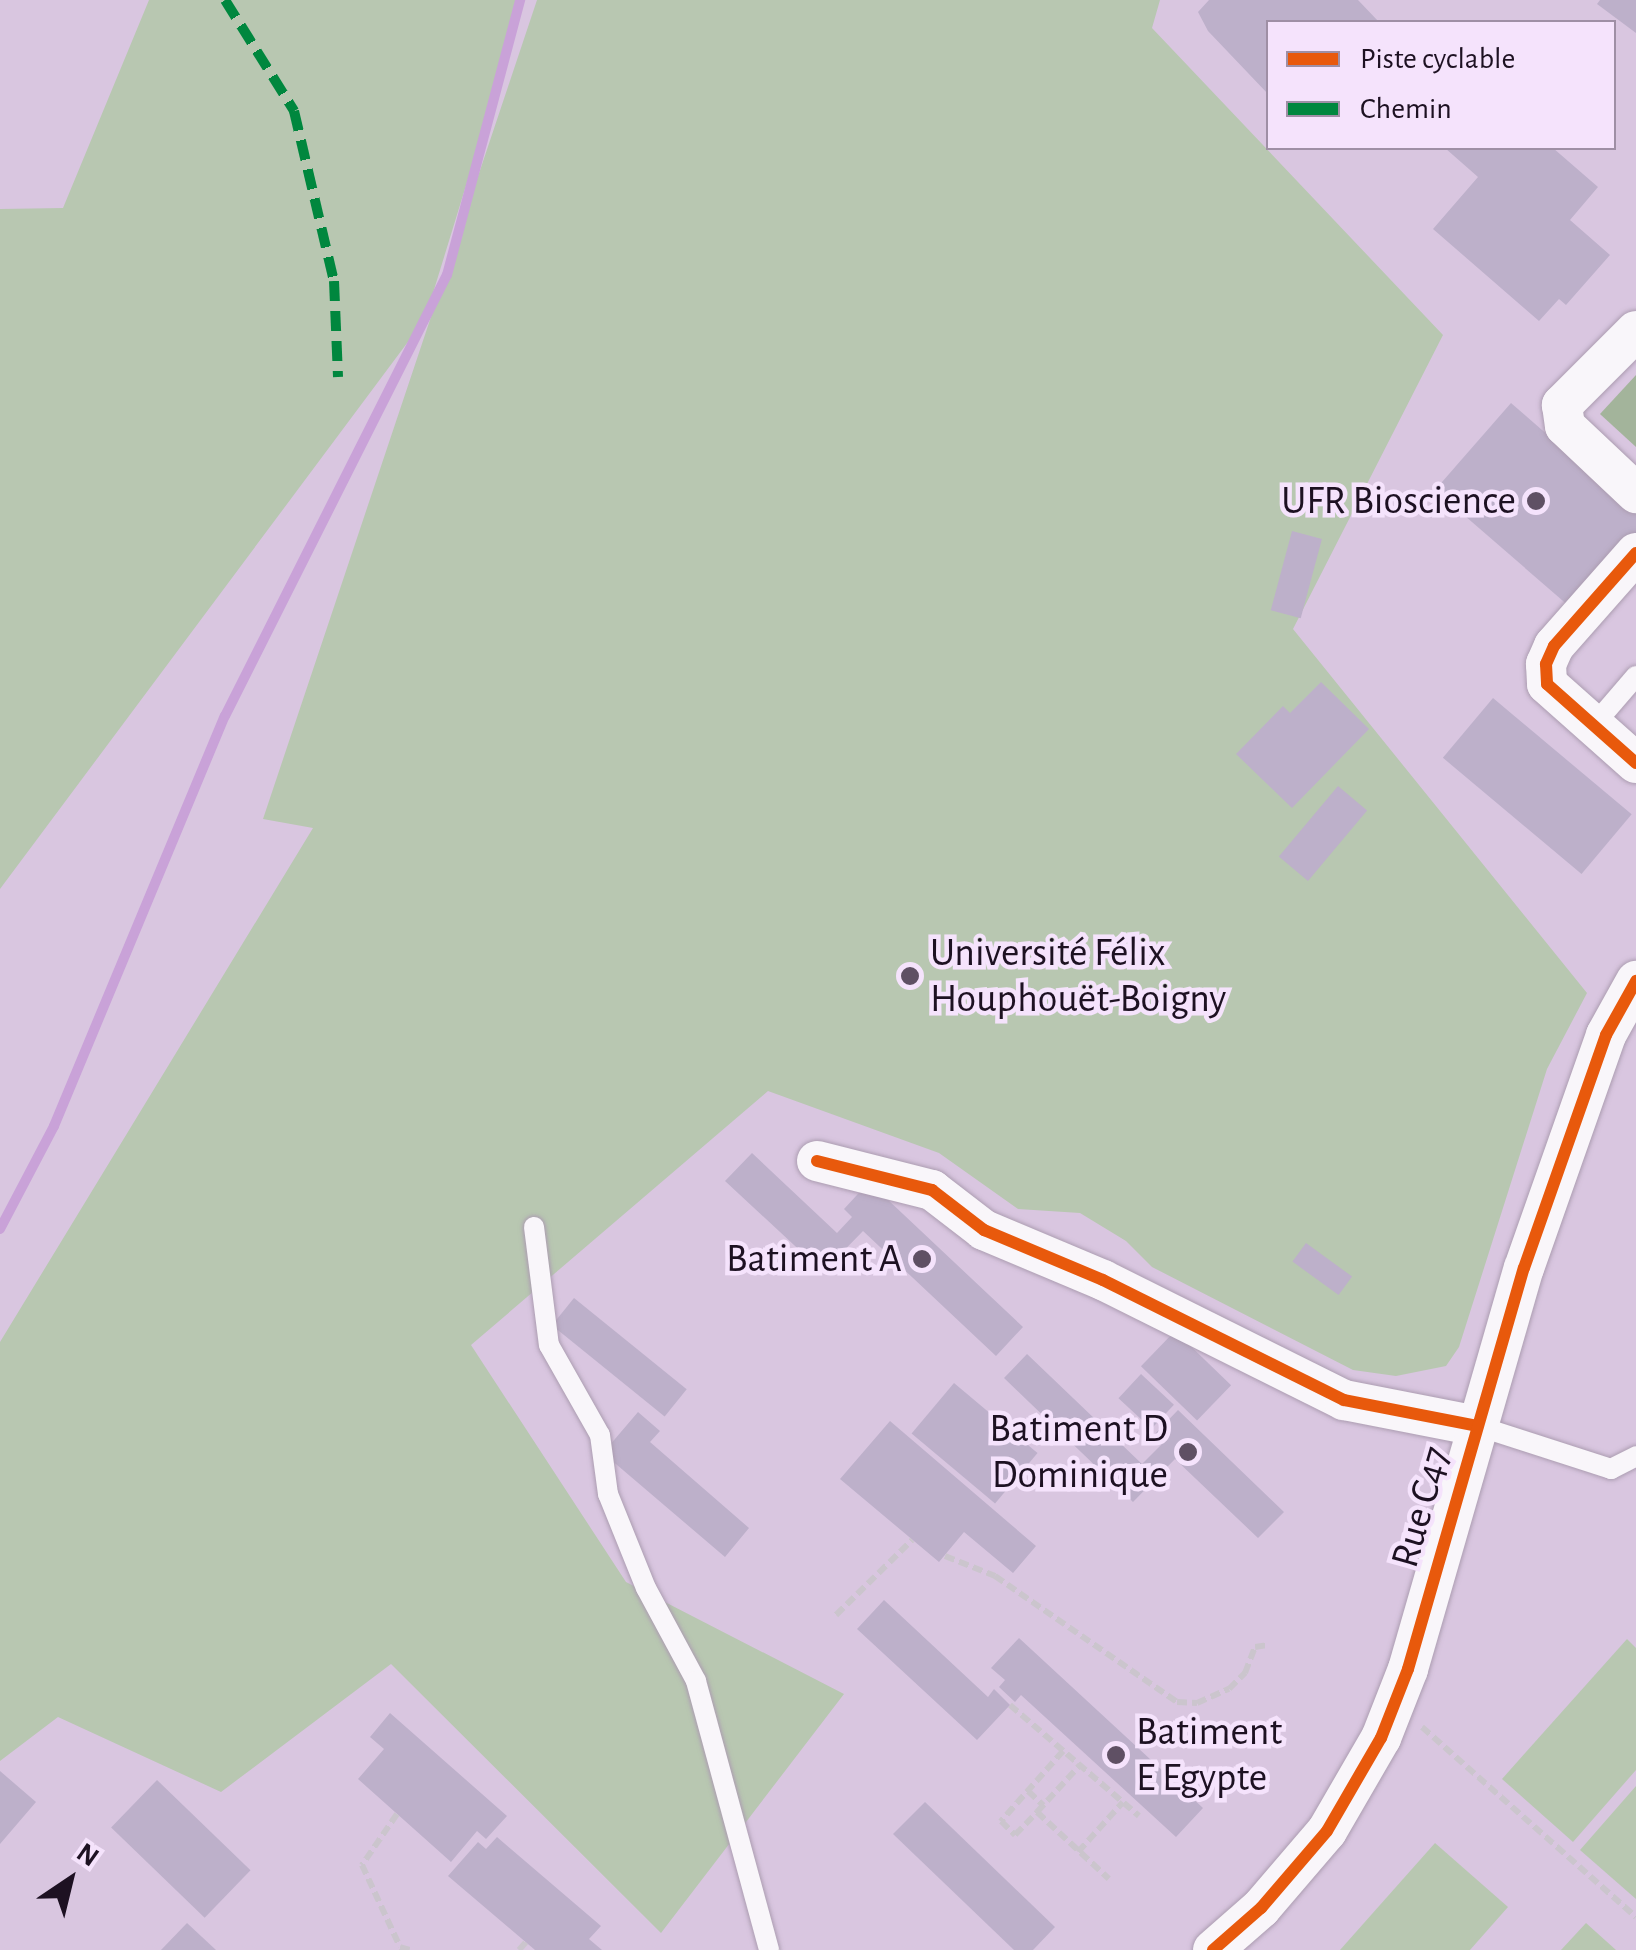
<!DOCTYPE html>
<meta charset="utf-8">
<style>
body{margin:0}
#map{position:relative;width:1636px;height:1950px;overflow:hidden;background:#d9c6e0;font-family:"Alegreya Sans",sans-serif}
div>[style]{position:absolute}
.green>*{inset:0;background:#b8c7b1}
.forest>*{inset:0;background:#a3b49b}
.stream>*{height:10px;margin:-5px;padding:0 5px;transform-origin:5px;border-radius:5px;background:#c9a2d8}
.building>*{inset:0;background:#bdb0ca;transform-origin:0 0}
.path>*{height:6px;margin-top:-3px;transform-origin:0;background:repeating-linear-gradient(90deg,#cbc5cd 0 10px,transparent 0 15px)}
.roads{filter:drop-shadow(0 0 2px #ac9db1) drop-shadow(0 0 2px #ac9db1)}
.lane>*{height:20px;margin:-10px;padding:0 10px;transform-origin:10px;border-radius:10px;background:#f9f6fa}
.street>*{height:40px;margin:-20px;padding:0 20px;transform-origin:20px;border-radius:20px;background:#f9f6fa}
.quiet>*{height:10px;margin-top:-5px;transform-origin:0;background:repeating-linear-gradient(90deg,#00873e 0 20px,transparent 0 30px)}
.cycleway>*{height:12px;margin:-6px;padding:0 6px;transform-origin:6px;border-radius:6px;background:#e8590c}
.dots>*{width:28px;height:28px;translate:-50% -50%;box-sizing:border-box;border:5px solid #f5e3fc;border-radius:50%}
span{translate:-50% -50%;white-space:nowrap;text-align:center;line-height:1.15;-webkit-text-stroke:9px #f5e3fc;paint-order:stroke}
.poi-label{font-size:40px;color:#1d1122}
.right{translate:-100% -50%;text-align:right}
.left{translate:0 -50%;text-align:left}
.street-label{font-size:40px;color:#1d1122}
.legend{position:absolute;left:1266px;top:20px;width:350px;height:130px;box-sizing:border-box;background:#f5e3fc;border:2px solid #9f8fa5;margin:0;padding:12px 18px;list-style:none;font-size:30px;color:#1d1122}
.legend li{display:flex;align-items:center;gap:20px;height:50px}
.legend b{width:50px;border:2px solid #9f8fa5}
.north{position:absolute;left:20px;top:1830px;width:100px;height:100px;-webkit-text-stroke:8px #f5e3fc;paint-order:stroke;rotate:35deg;font-size:28px;font-weight:700;line-height:40px;text-align:center;color:#1d1122}
.north::after{content:'';display:block;margin:auto;width:35px;height:45px;background:#1d1122;clip-path:polygon(50% 0,100% 100%,50% 72%,0 100%)}
</style>
<div id="map">
<div class="green">
<i style="clip-path:polygon(149px 0,523px 0,425px 319px,0 889px,0 209px,63px 208px)"></i>
<i style="clip-path:polygon(537px 0,1160px 0,1152px 28px,1443px 335px,1293px 629px,1587px 993px,1547px 1069px,1459px 1347px,1446px 1366px,1396px 1376px,1353px 1370px,1152px 1267px,1126px 1241px,1080px 1213px,1018px 1209px,939px 1153px,768px 1091px,471px 1345px,626px 1582px,844px 1694px,661px 1933px,391px 1664px,221px 1792px,58px 1717px,0 1761px,0 1342px,313px 828px,263px 819px)"></i>
<i style="clip-path:polygon(1627px 1639px,1636px 1648px,1636px 1770px,1573px 1842px,1502px 1779px)"></i>
<i style="clip-path:polygon(1636px 1786px,1636px 1899px,1580px 1850px)"></i>
<i style="clip-path:polygon(1435px 1843px,1508px 1907px,1470px 1950px,1340px 1950px)"></i>
<i style="clip-path:polygon(1586px 1923px,1616px 1950px,1561px 1950px)"></i>
</div>
<div class="forest">
<i style="clip-path:polygon(1636px 375px,1636px 447px,1600px 414px)"></i>
</div>
<div class="stream">
<i style="left:0;top:1229px;width:116px;rotate:-62.3deg"></i>
<i style="left:54px;top:1126px;width:444px;rotate:-67.4deg"></i>
<i style="left:225px;top:716px;width:494px;rotate:-63.3deg"></i>
<i style="left:447px;top:275px;width:285px;rotate:-75.1deg"></i>
</div>
<div class="building">
<i style="clip-path:polygon(1209px 0,1358px 0,1379px 22px,1268px 22px,1268px 94px,1208px 31px,1198px 12px)"></i>
<i style="clip-path:polygon(1600px 0,1636px 0,1636px 33px,1597px 4px)"></i>
<i style="clip-path:polygon(1445px 148px,1553px 148px,1598px 187px,1570px 220px,1610px 255px,1566px 305px,1559px 299px,1539px 321px,1433px 229px,1478px 177px)"></i>
<i style="clip-path:polygon(1511px 403px,1636px 512px,1636px 533px,1570px 607px,1435px 490px)"></i>
<i style="left:1292px;top:531px;width:31px;height:82px;rotate:15deg"></i>
<i style="clip-path:polygon(1321px 682px,1369px 729px,1292px 808px,1236px 754px,1283px 706px,1290px 713px)"></i>
<i style="left:1493px;top:698px;width:181px;height:78px;rotate:40deg"></i>
<i style="left:1338px;top:786px;width:38px;height:92px;rotate:40deg"></i>
<i style="clip-path:polygon(752px 1153px,837px 1233px,852px 1217px,844px 1209px,869px 1182px,1023px 1327px,996px 1356px,863px 1231px,823px 1272px,725px 1181px)"></i>
<i style="left:1306px;top:1243px;width:57px;height:23px;rotate:36deg"></i>
<i style="left:574px;top:1298px;width:145px;height:35px;rotate:39deg"></i>
<i style="left:1175px;top:1331px;width:78px;height:49px;rotate:44deg"></i>
<i style="clip-path:polygon(1027px 1354px,1142px 1464px,1161px 1445px,1153px 1436px,1178px 1410px,1284px 1512px,1258px 1538px,1175px 1459px,1133px 1502px,1004px 1378px)"></i>
<i style="left:1141px;top:1374px;width:45px;height:33px;rotate:43deg"></i>
<i style="left:954px;top:1383px;width:109px;height:66px;rotate:40deg"></i>
<i style="clip-path:polygon(638px 1412px,660px 1431px,650px 1442px,749px 1528px,725px 1557px,603px 1453px)"></i>
<i style="clip-path:polygon(890px 1421px,1036px 1546px,1013px 1573px,964px 1532px,939px 1562px,840px 1479px)"></i>
<i style="clip-path:polygon(884px 1600px,988px 1697px,994px 1689px,1010px 1705px,977px 1740px,857px 1629px)"></i>
<i style="clip-path:polygon(1019px 1638px,1203px 1808px,1176px 1837px,1021px 1695px,1015px 1702px,999px 1687px,1005px 1680px,991px 1668px)"></i>
<i style="clip-path:polygon(390px 1713px,507px 1816px,486px 1839px,477px 1831px,451px 1862px,358px 1779px,384px 1749px,370px 1737px)"></i>
<i style="clip-path:polygon(0 1771px,36px 1802px,0 1844px)"></i>
<i style="left:157px;top:1780px;width:130px;height:66px;rotate:44deg"></i>
<i style="clip-path:polygon(925px 1802px,1055px 1927px,1033px 1950px,1014px 1950px,893px 1834px)"></i>
<i style="clip-path:polygon(497px 1837px,601px 1926px,589px 1939px,602px 1950px,535px 1950px,448px 1876px,478px 1842px,486px 1849px)"></i>
<i style="clip-path:polygon(187px 1923px,216px 1950px,161px 1950px)"></i>
</div>
<div class="path">
<i style="left:945px;top:1556px;width:54px;rotate:21.8deg"></i>
<i style="left:995px;top:1576px;width:221px;rotate:34.7deg"></i>
<i style="left:1177px;top:1702px;width:20px;rotate:3deg"></i>
<i style="left:1197px;top:1703px;width:35px;rotate:-24deg"></i>
<i style="left:1229px;top:1689px;width:23px;rotate:-45deg"></i>
<i style="left:1245px;top:1673px;width:28px;rotate:-69deg"></i>
<i style="left:1255px;top:1647px;width:12px;rotate:-9deg"></i>
<i style="left:836px;top:1615px;width:107px;rotate:-44.6deg"></i>
<i style="left:1010px;top:1705px;width:170px;rotate:40.7deg"></i>
<i style="left:1422px;top:1727px;width:286px;rotate:41.6deg"></i>
<i style="left:1063px;top:1751px;width:94px;rotate:131.5deg"></i>
<i style="left:1001px;top:1821px;width:20px;rotate:45deg"></i>
<i style="left:1015px;top:1835px;width:32px;rotate:-46deg"></i>
<i style="left:1037px;top:1812px;width:98px;rotate:42.9deg"></i>
<i style="left:1028px;top:1791px;width:21px;rotate:43deg"></i>
<i style="left:1037px;top:1812px;width:64px;rotate:-47.5deg"></i>
<i style="left:397px;top:1814px;width:62px;rotate:124.5deg"></i>
<i style="left:362px;top:1865px;width:90px;rotate:65.1deg"></i>
<i style="left:400px;top:1947px;width:10px;rotate:17deg"></i>
<i style="left:1078px;top:1852px;width:67px;rotate:-48deg"></i>
<i style="left:519px;top:1950px;width:11px;rotate:-49deg"></i>
</div>
<div class="roads">
<div class="lane">
<i style="left:1593px;top:726px;width:66px;rotate:-49.3deg"></i>
<i style="left:534px;top:1227px;width:119px;rotate:82.8deg"></i>
<i style="left:549px;top:1345px;width:103px;rotate:60.5deg"></i>
<i style="left:600px;top:1435px;width:60px;rotate:82.3deg"></i>
<i style="left:608px;top:1494px;width:101px;rotate:68deg"></i>
<i style="left:646px;top:1588px;width:106px;rotate:61.7deg"></i>
<i style="left:696px;top:1681px;width:279px;rotate:74.8deg"></i>
<i style="left:1478px;top:1426px;width:140px;rotate:17.9deg"></i>
<i style="left:1611px;top:1469px;width:28px;rotate:-27deg"></i>
</div>
<div class="street">
<i style="left:1636px;top:331px;width:105px;rotate:135deg"></i>
<i style="left:1562px;top:405px;width:21px;rotate:82deg"></i>
<i style="left:1565px;top:426px;width:98px;rotate:43.3deg"></i>
<i style="left:1636px;top:553px;width:124px;rotate:131.4deg"></i>
<i style="left:1554px;top:646px;width:20px;rotate:114deg"></i>
<i style="left:1546px;top:664px;width:20px;rotate:87deg"></i>
<i style="left:1547px;top:684px;width:119px;rotate:41.6deg"></i>
<i style="left:817px;top:1161px;width:119px;rotate:14.2deg"></i>
<i style="left:932px;top:1190px;width:66px;rotate:37.6deg"></i>
<i style="left:984px;top:1230px;width:129px;rotate:22.8deg"></i>
<i style="left:1103px;top:1280px;width:269px;rotate:26.5deg"></i>
<i style="left:1344px;top:1400px;width:136px;rotate:11deg"></i>
<i style="left:1213px;top:1950px;width:64px;rotate:-41.2deg"></i>
<i style="left:1261px;top:1908px;width:101px;rotate:-49.4deg"></i>
<i style="left:1327px;top:1831px;width:108px;rotate:-59.9deg"></i>
<i style="left:1381px;top:1738px;width:74px;rotate:-68.6deg"></i>
<i style="left:1408px;top:1669px;width:417px;rotate:-73.9deg"></i>
<i style="left:1524px;top:1268px;width:247px;rotate:-70.6deg"></i>
<i style="left:1606px;top:1035px;width:62px;rotate:-60.9deg"></i>
</div>
</div>
<div class="quiet">
<i style="left:225px;top:0;width:131px;rotate:58.1deg"></i>
<i style="left:294px;top:111px;width:175px;rotate:76.8deg"></i>
<i style="left:334px;top:281px;width:96px;rotate:87.6deg"></i>
</div>
<div class="cycleway">
<i style="left:1636px;top:553px;width:124px;rotate:131.4deg"></i>
<i style="left:1554px;top:646px;width:20px;rotate:114deg"></i>
<i style="left:1546px;top:664px;width:20px;rotate:87deg"></i>
<i style="left:1547px;top:684px;width:119px;rotate:41.6deg"></i>
<i style="left:817px;top:1161px;width:119px;rotate:14.2deg"></i>
<i style="left:932px;top:1190px;width:66px;rotate:37.6deg"></i>
<i style="left:984px;top:1230px;width:129px;rotate:22.8deg"></i>
<i style="left:1103px;top:1280px;width:269px;rotate:26.5deg"></i>
<i style="left:1344px;top:1400px;width:136px;rotate:11deg"></i>
<i style="left:1213px;top:1950px;width:64px;rotate:-41.2deg"></i>
<i style="left:1261px;top:1908px;width:101px;rotate:-49.4deg"></i>
<i style="left:1327px;top:1831px;width:108px;rotate:-59.9deg"></i>
<i style="left:1381px;top:1738px;width:74px;rotate:-68.6deg"></i>
<i style="left:1408px;top:1669px;width:417px;rotate:-73.9deg"></i>
<i style="left:1524px;top:1268px;width:247px;rotate:-70.6deg"></i>
<i style="left:1606px;top:1035px;width:62px;rotate:-60.9deg"></i>
</div>
<div class="dots">
<i style="left:1536px;top:501px;background:#5f5064"></i>
<i style="left:910px;top:976px;background:#5f5064"></i>
<i style="left:922px;top:1259px;background:#5f5064"></i>
<i style="left:1188px;top:1452px;background:#5f5064"></i>
<i style="left:1116px;top:1755px;background:#5f5064"></i>
</div>
<div class="poi-label">
<span class="right" style="left:1516px;top:501px">UFR Bioscience</span>
<span class="left" style="left:930px;top:976px">Université Félix<br>Houphouët-Boigny</span>
<span class="right" style="left:902px;top:1259px">Batiment A</span>
<span class="right" style="left:1168px;top:1452px">Batiment D<br>Dominique</span>
<span class="left" style="left:1136px;top:1755px">Batiment<br>E Egypte</span>
</div>
<div class="street-label">
<span style="left:1421px;top:1507px;rotate:-74deg">Rue C47</span>
</div>
<ul class="legend">
<li><b style="height:12px;background:#e8590c"></b>Piste cyclable</li>
<li><b style="height:12px;background:#00873e"></b>Chemin</li>
</ul>
<div class="north">N</div>
</div>
